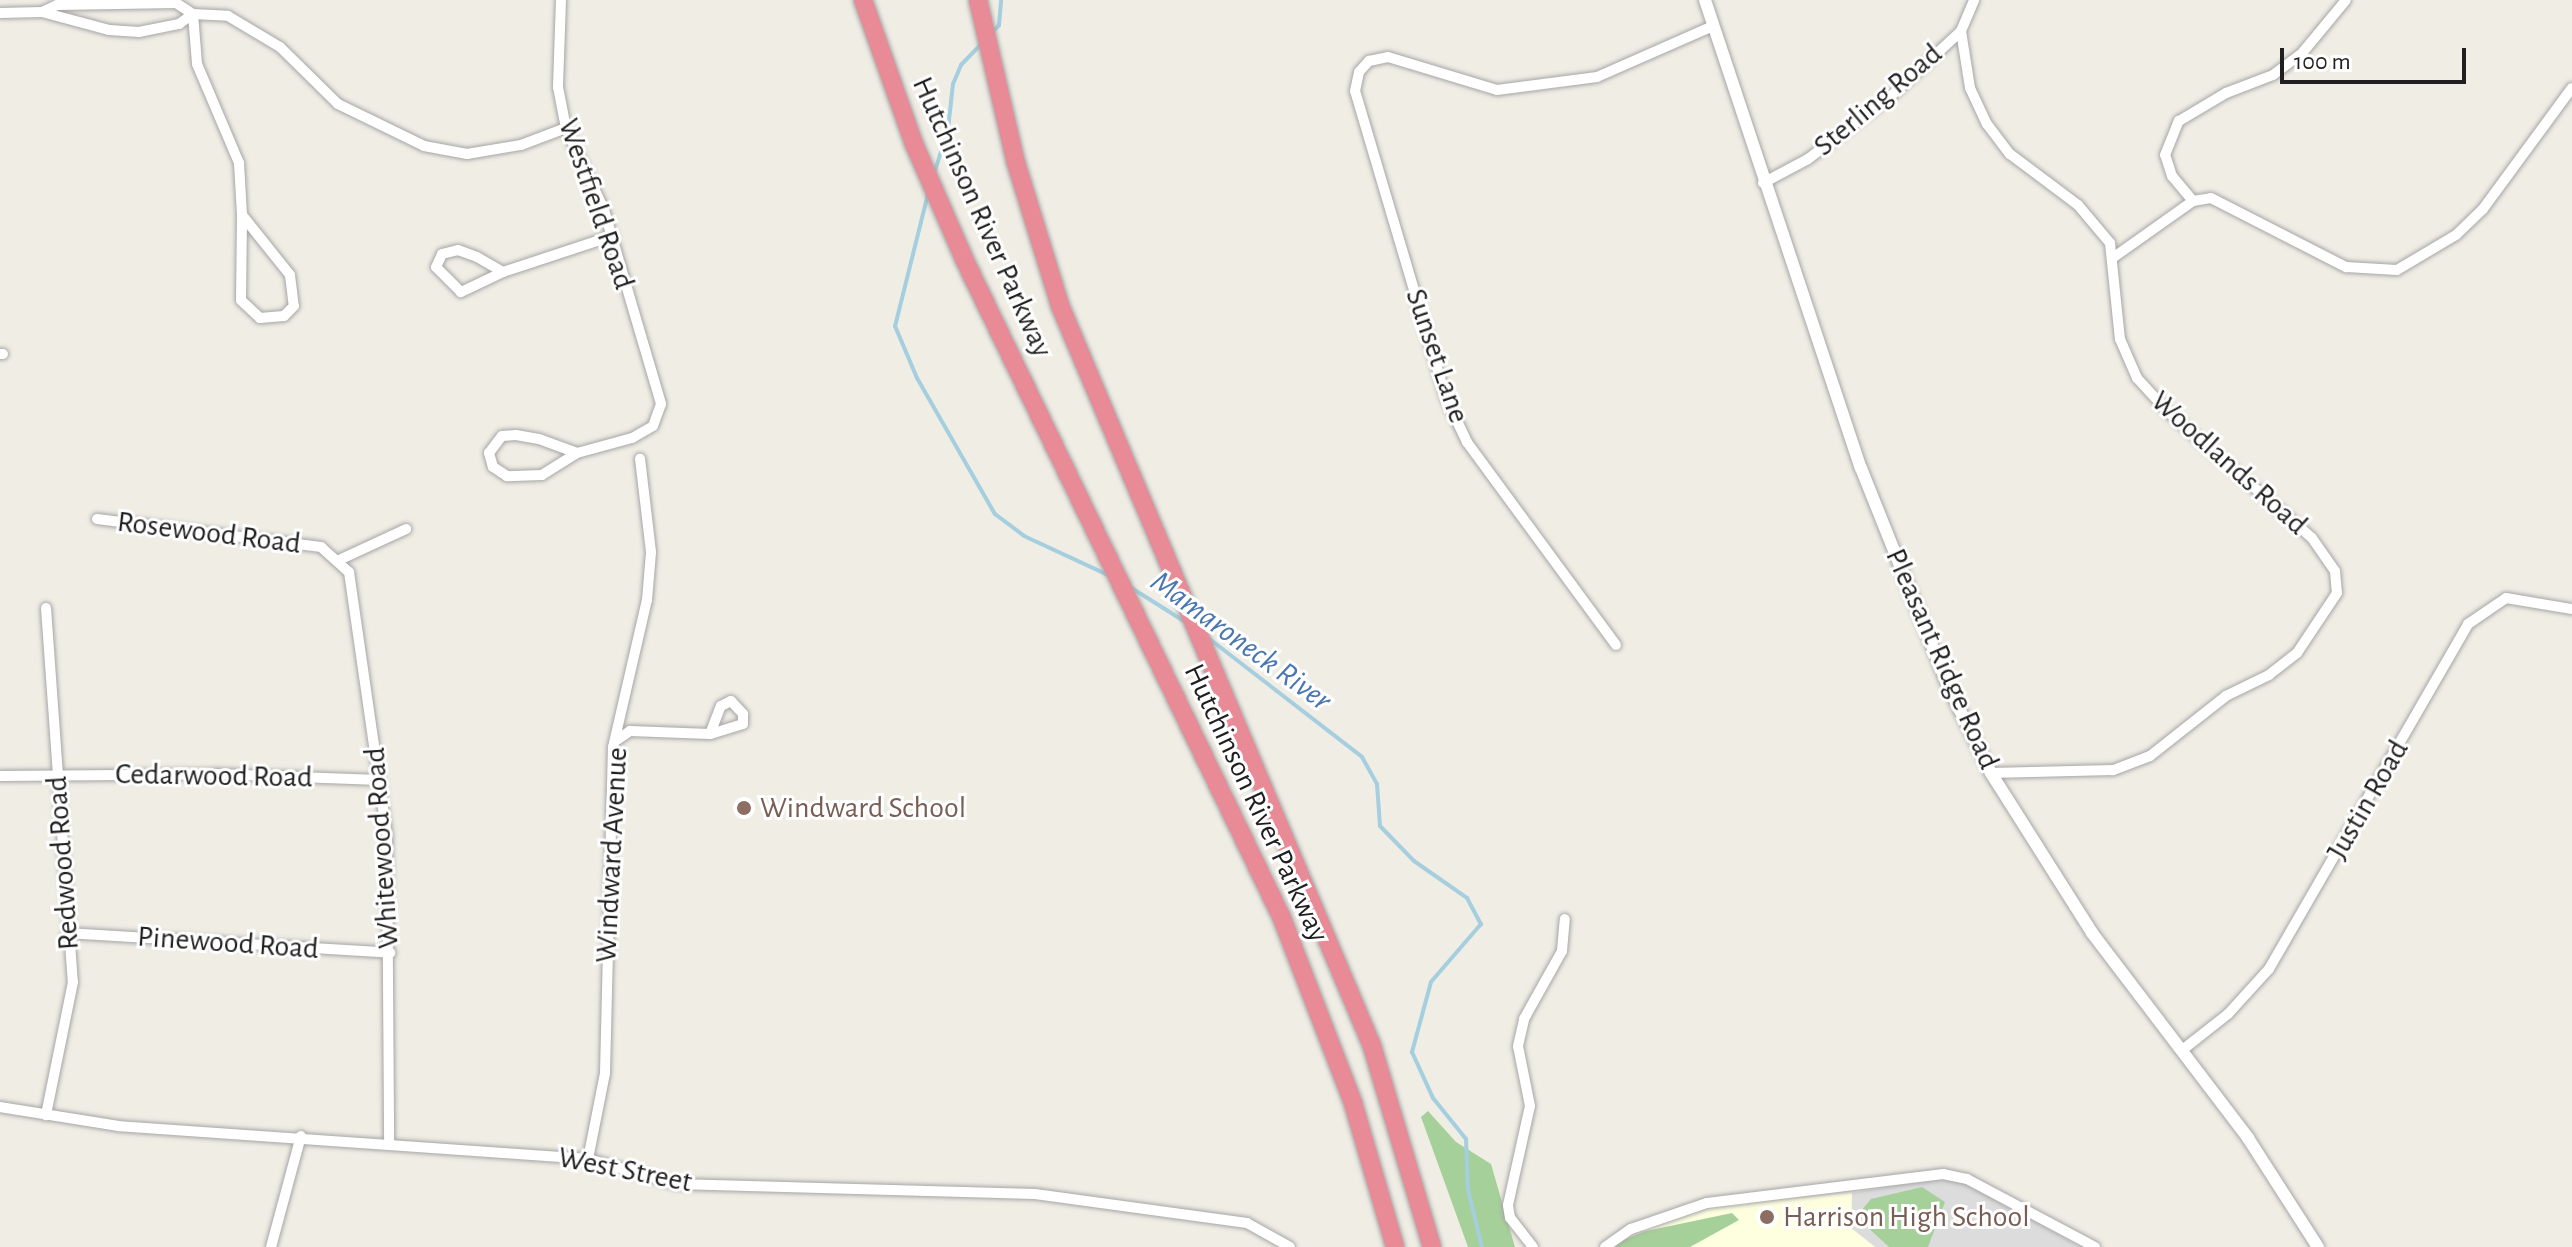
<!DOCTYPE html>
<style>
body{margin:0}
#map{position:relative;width:2572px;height:1247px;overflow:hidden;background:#f0ede5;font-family:"Alegreya Sans",sans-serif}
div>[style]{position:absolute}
.residential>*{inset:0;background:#dddcdc}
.education>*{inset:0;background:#fdffdf}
.forest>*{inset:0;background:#a6d099}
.stream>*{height:4px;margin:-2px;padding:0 2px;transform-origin:2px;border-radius:2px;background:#a5cedf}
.roads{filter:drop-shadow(0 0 2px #a6a6a6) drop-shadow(0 0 2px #a6a6a6)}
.minor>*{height:10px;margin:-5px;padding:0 5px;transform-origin:5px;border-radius:5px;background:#fff}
.tertiary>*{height:12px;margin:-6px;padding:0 6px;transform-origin:6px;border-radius:6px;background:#fff}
.motorway>*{height:18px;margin:-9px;padding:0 9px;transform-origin:9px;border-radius:9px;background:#e98b97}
.dots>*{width:22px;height:22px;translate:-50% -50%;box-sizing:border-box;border:4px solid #fff;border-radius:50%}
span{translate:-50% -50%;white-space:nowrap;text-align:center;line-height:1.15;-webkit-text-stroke:6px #fff;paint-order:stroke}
.street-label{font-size:30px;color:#1f1f1f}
.education-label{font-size:30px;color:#785e54}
.left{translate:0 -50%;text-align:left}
.water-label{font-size:32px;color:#4977b2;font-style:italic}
.scale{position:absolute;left:2280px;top:48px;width:186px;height:36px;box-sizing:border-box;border:4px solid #1f1f1f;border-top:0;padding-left:10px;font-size:24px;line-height:28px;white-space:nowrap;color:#1f1f1f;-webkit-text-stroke:6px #fff;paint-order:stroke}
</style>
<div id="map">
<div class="residential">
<i style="clip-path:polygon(1943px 1177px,1969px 1184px,2080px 1247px,1875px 1247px,1851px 1228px,1852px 1193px)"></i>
</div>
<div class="education">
<i style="clip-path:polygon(1852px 1193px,1851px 1228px,1875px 1247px,1632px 1247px,1648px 1227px,1717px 1206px)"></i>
</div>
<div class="forest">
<i style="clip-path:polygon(1428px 1111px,1456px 1142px,1491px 1164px,1515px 1247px,1468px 1247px,1421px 1117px)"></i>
<i style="clip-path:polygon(1922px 1187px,1945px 1202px,1928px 1247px,1889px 1247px,1864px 1224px,1861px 1211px,1871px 1199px)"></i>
<i style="clip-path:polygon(1732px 1213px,1739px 1220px,1690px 1247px,1606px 1247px,1646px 1231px)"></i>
</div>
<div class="stream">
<i style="left:991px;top:34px;width:12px;rotate:-48deg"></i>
<i style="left:999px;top:25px;width:25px;rotate:-85deg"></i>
<i style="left:934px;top:174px;width:47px;rotate:-72.7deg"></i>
<i style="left:948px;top:129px;width:45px;rotate:-83.7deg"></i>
<i style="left:953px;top:84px;width:21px;rotate:-67deg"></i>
<i style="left:961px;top:65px;width:30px;rotate:-46deg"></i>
<i style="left:928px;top:194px;width:136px;rotate:104deg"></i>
<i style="left:895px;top:326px;width:56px;rotate:67.1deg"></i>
<i style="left:917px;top:378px;width:157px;rotate:60.2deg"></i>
<i style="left:995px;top:514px;width:36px;rotate:37deg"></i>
<i style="left:1024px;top:536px;width:93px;rotate:24.9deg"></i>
<i style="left:1130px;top:587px;width:67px;rotate:32.3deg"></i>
<i style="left:1207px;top:637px;width:196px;rotate:37.7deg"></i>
<i style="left:1362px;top:757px;width:31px;rotate:61deg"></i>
<i style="left:1377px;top:784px;width:42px;rotate:85.9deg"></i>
<i style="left:1380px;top:826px;width:49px;rotate:45.8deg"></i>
<i style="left:1414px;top:861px;width:65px;rotate:34.9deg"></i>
<i style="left:1467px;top:898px;width:30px;rotate:62deg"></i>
<i style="left:1481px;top:924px;width:77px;rotate:130.8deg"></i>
<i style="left:1431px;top:982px;width:73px;rotate:105.2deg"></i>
<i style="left:1412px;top:1052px;width:51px;rotate:65.5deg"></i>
<i style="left:1433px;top:1098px;width:53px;rotate:51.2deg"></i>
<i style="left:1466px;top:1139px;width:51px;rotate:87.8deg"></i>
<i style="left:1468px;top:1190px;width:59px;rotate:76.2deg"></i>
</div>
<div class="roads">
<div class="minor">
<i style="left:561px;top:0;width:87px;rotate:92deg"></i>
<i style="left:558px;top:87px;width:42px;rotate:79deg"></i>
<i style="left:566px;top:128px;width:90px;rotate:65.1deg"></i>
<i style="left:604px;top:210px;width:202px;rotate:73.6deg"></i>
<i style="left:661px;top:404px;width:23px;rotate:110deg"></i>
<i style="left:653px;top:426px;width:24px;rotate:150deg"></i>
<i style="left:632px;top:438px;width:57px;rotate:164.7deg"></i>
<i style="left:42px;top:12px;width:17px;rotate:-25deg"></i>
<i style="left:57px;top:5px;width:119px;rotate:-1deg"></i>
<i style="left:176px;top:3px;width:20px;rotate:33deg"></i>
<i style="left:193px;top:14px;width:35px;rotate:3deg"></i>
<i style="left:228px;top:16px;width:61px;rotate:30.8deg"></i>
<i style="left:280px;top:47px;width:81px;rotate:44.5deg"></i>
<i style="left:338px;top:104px;width:96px;rotate:26deg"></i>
<i style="left:424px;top:146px;width:44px;rotate:10.5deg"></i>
<i style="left:467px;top:154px;width:55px;rotate:-9.5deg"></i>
<i style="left:521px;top:145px;width:48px;rotate:-20.7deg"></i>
<i style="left:0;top:13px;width:42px;rotate:-1.4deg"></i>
<i style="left:42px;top:12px;width:69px;rotate:15deg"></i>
<i style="left:109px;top:30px;width:30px;rotate:4deg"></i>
<i style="left:139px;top:32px;width:41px;rotate:-11.3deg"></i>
<i style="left:179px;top:24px;width:17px;rotate:-36deg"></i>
<i style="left:193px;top:14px;width:50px;rotate:85.4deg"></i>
<i style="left:197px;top:64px;width:108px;rotate:67deg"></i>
<i style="left:239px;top:163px;width:52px;rotate:86.7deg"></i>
<i style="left:1961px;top:31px;width:58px;rotate:81deg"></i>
<i style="left:1970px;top:88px;width:40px;rotate:65deg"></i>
<i style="left:1987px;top:124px;width:38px;rotate:53deg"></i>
<i style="left:2010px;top:154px;width:85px;rotate:36.9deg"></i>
<i style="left:2078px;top:205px;width:50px;rotate:49.9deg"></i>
<i style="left:2110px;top:243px;width:97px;rotate:84.1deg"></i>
<i style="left:2120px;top:339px;width:43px;rotate:66.4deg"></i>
<i style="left:2137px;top:378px;width:46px;rotate:47.6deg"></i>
<i style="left:2168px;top:412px;width:191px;rotate:41.2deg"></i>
<i style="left:2312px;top:538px;width:40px;rotate:55.1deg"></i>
<i style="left:2335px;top:571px;width:22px;rotate:85deg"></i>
<i style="left:2337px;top:593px;width:72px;rotate:123.7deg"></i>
<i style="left:2297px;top:653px;width:36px;rotate:142deg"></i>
<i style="left:2269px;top:675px;width:48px;rotate:154deg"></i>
<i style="left:2226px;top:696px;width:97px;rotate:141.7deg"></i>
<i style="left:2150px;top:756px;width:40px;rotate:159deg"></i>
<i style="left:2113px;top:770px;width:122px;rotate:178.6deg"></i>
<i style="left:1763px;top:183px;width:51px;rotate:-28.1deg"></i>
<i style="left:1808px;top:159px;width:106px;rotate:-37.3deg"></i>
<i style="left:1892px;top:95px;width:94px;rotate:-42.8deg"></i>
<i style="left:1961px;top:31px;width:34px;rotate:-67deg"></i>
<i style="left:2193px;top:201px;width:33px;rotate:-130deg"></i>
<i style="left:2172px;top:176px;width:22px;rotate:-108deg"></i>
<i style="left:2165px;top:155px;width:37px;rotate:-68deg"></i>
<i style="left:2179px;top:121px;width:55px;rotate:-30.8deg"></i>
<i style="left:2226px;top:93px;width:50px;rotate:-21deg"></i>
<i style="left:2273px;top:75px;width:38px;rotate:-37deg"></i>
<i style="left:2303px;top:52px;width:67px;rotate:-50.4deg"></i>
<i style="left:242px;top:215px;width:77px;rotate:51.3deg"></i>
<i style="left:290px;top:275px;width:31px;rotate:83deg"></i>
<i style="left:294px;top:306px;width:14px;rotate:135deg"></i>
<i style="left:284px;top:316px;width:24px;rotate:175deg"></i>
<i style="left:260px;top:318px;width:26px;rotate:-137deg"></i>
<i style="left:241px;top:300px;width:85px;rotate:-89.3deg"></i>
<i style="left:458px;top:250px;width:20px;rotate:20deg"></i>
<i style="left:477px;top:257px;width:30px;rotate:30deg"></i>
<i style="left:503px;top:272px;width:47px;rotate:154.5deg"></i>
<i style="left:461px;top:292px;width:35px;rotate:-135deg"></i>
<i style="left:436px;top:267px;width:14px;rotate:-65deg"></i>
<i style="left:442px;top:254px;width:16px;rotate:-14deg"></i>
<i style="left:2114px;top:257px;width:97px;rotate:-35.3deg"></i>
<i style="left:2193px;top:201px;width:18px;rotate:-9deg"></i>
<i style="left:2211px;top:198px;width:152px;rotate:27.1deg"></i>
<i style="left:2346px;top:267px;width:51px;rotate:3.4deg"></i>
<i style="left:2397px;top:270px;width:69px;rotate:-30.7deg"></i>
<i style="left:2456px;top:235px;width:37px;rotate:-44deg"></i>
<i style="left:2483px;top:209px;width:150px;rotate:-53.7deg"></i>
<i style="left:503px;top:272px;width:115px;rotate:-18.3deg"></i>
<i style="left:0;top:354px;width:3px"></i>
<i style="left:516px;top:435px;width:23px;rotate:10deg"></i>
<i style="left:539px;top:439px;width:40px;rotate:20.2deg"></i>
<i style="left:577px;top:453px;width:41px;rotate:147.8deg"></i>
<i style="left:542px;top:475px;width:35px;rotate:178deg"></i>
<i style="left:507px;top:476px;width:17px;rotate:-147deg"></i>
<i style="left:493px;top:467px;width:15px;rotate:-106deg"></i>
<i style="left:489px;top:453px;width:21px;rotate:-53deg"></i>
<i style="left:502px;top:436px;width:14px;rotate:-4deg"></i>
<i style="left:97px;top:519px;width:226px;rotate:7.1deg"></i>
<i style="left:321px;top:547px;width:38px;rotate:42deg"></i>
<i style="left:349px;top:572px;width:267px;rotate:81.8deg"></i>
<i style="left:387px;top:836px;width:305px;rotate:89.6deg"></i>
<i style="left:339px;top:560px;width:74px;rotate:-24.8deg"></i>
<i style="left:46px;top:608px;width:375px;rotate:85.9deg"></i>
<i style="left:73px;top:982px;width:136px;rotate:101.5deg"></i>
<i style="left:1616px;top:645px;width:252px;rotate:-126.3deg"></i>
<i style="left:1467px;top:442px;width:49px;rotate:-115.5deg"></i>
<i style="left:1446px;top:398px;width:320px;rotate:-106.5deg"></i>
<i style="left:1355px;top:91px;width:19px;rotate:-78deg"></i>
<i style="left:1359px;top:72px;width:15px;rotate:-48deg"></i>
<i style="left:1369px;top:61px;width:19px;rotate:-12deg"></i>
<i style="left:1388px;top:57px;width:114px;rotate:16.8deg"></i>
<i style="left:1497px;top:90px;width:101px;rotate:-7.4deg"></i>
<i style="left:1597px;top:77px;width:127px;rotate:-23.7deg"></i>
<i style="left:731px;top:701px;width:18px;rotate:47deg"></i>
<i style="left:743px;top:714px;width:10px;rotate:90deg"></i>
<i style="left:743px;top:724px;width:34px;rotate:163deg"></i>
<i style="left:710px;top:734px;width:30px;rotate:-69deg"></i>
<i style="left:721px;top:706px;width:11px;rotate:-27deg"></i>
<i style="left:617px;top:740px;width:16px;rotate:-35deg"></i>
<i style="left:630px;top:731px;width:80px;rotate:2.1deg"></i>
<i style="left:0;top:776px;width:214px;rotate:-0.5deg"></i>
<i style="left:214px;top:774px;width:166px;rotate:2.1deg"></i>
<i style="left:67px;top:933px;width:324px;rotate:3.5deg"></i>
<i style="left:2181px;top:1051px;width:60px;rotate:-38.2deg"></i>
<i style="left:2228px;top:1014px;width:61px;rotate:-47.7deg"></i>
<i style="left:2269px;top:969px;width:398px;rotate:-60deg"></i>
<i style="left:2468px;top:624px;width:46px;rotate:-34.4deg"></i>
<i style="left:2506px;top:598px;width:67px;rotate:9.5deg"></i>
<i style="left:0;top:1107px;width:120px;rotate:9.1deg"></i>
<i style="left:118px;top:1126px;width:471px;rotate:4deg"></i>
<i style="left:588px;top:1159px;width:92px;rotate:15.7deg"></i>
<i style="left:677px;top:1184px;width:358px;rotate:1.6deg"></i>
<i style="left:1035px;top:1194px;width:214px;rotate:7.8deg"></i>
<i style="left:1247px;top:1223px;width:49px;rotate:29.2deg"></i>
<i style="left:588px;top:1159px;width:88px;rotate:-78.8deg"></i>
<i style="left:605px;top:1073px;width:326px;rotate:-88.6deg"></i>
<i style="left:613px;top:747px;width:151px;rotate:-77deg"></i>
<i style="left:647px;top:600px;width:48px;rotate:-85.2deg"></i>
<i style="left:651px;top:552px;width:94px;rotate:-96.7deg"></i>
<i style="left:271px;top:1247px;width:115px;rotate:-74.9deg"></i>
<i style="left:1533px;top:1247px;width:37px;rotate:-128deg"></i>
<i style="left:1510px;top:1218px;width:13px;rotate:-99deg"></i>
<i style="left:1508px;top:1205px;width:101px;rotate:-77.5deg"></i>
<i style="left:1530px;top:1106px;width:61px;rotate:-101.3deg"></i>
<i style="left:1518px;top:1046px;width:28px;rotate:-77deg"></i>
<i style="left:1524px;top:1019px;width:78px;rotate:-60.8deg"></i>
<i style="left:1562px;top:951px;width:32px;rotate:-85deg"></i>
<i style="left:1605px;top:1247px;width:32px;rotate:-35deg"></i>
<i style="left:1631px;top:1229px;width:80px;rotate:-18.9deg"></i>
<i style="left:1707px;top:1203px;width:238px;rotate:-7deg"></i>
<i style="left:1943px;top:1174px;width:25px;rotate:12deg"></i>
<i style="left:1967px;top:1179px;width:145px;rotate:28deg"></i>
</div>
<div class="tertiary">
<i style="left:1705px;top:0;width:493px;rotate:71.6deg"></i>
<i style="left:1861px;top:468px;width:235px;rotate:68.2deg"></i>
<i style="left:1948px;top:686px;width:97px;rotate:63.7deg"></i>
<i style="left:1991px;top:773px;width:189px;rotate:57.7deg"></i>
<i style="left:2092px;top:933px;width:258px;rotate:52.7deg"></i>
<i style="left:2248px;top:1138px;width:130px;rotate:57.3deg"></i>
</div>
<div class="motorway">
<i style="left:863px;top:0;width:153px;rotate:70.5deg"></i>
<i style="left:914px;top:144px;width:128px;rotate:66.4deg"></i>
<i style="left:965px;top:261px;width:727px;rotate:64.25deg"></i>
<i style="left:1281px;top:916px;width:200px;rotate:68.9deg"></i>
<i style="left:1353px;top:1103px;width:150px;rotate:73.7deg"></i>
<i style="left:978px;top:0;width:167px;rotate:76.9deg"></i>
<i style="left:1016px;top:163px;width:152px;rotate:72.8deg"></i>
<i style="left:1061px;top:308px;width:801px;rotate:67.15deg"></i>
<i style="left:1372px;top:1046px;width:210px;rotate:73.4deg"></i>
</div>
</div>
<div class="dots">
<i style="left:744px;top:808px;background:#8d6e63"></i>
<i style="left:1767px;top:1217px;background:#8d6e63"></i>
</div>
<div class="street-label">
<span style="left:1878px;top:100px;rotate:-40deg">Sterling Road</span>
<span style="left:596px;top:204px;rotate:71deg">Westfield Road</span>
<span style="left:982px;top:217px;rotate:66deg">Hutchinson River Parkway</span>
<span style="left:1437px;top:356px;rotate:71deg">Sunset Lane</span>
<span style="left:2229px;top:463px;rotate:42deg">Woodlands Road</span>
<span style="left:209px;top:533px;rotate:7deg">Rosewood Road</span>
<span style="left:1942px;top:659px;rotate:66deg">Pleasant Ridge Road</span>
<span style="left:214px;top:776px;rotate:1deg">Cedarwood Road</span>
<span style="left:2368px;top:800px;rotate:-60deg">Justin Road</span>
<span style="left:1256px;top:803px;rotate:65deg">Hutchinson River Parkway</span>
<span style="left:382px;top:848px;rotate:-94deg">Whitewood Road</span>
<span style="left:612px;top:855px;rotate:-87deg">Windward Avenue</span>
<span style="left:63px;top:863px;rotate:-94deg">Redwood Road</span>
<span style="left:228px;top:943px;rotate:4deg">Pinewood Road</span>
<span style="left:625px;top:1170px;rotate:11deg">West Street</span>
</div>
<div class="education-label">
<span class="left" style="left:760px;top:808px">Windward School</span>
<span class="left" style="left:1783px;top:1217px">Harrison High School</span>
</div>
<div class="water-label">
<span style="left:1241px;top:641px;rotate:36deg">Mamaroneck River</span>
</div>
<div class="scale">100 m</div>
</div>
